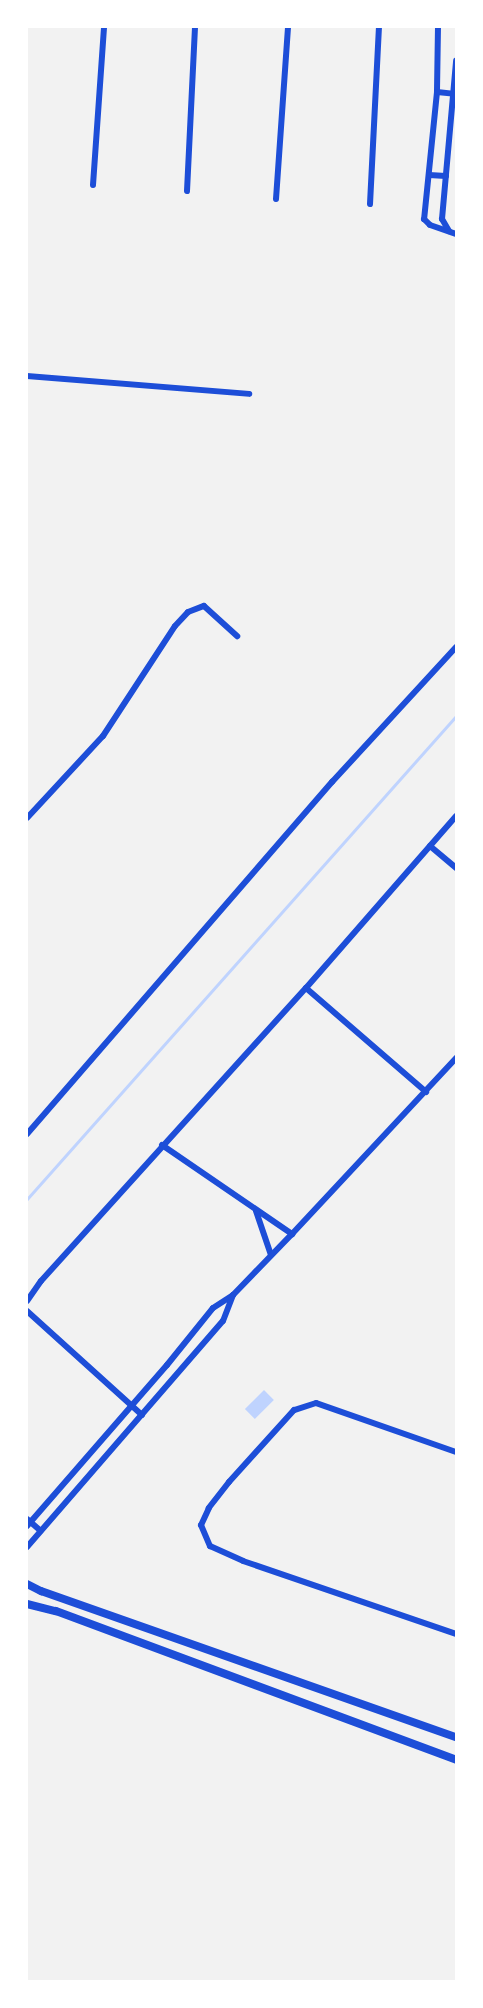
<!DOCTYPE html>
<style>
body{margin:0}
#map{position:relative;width:483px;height:2008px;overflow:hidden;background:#f2f2f2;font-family:"Varela Round",sans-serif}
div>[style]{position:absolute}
.water>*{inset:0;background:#bfd3fe;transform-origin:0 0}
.stream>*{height:3px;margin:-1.5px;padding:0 1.5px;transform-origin:1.5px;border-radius:1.5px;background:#bfd3fe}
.minor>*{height:6px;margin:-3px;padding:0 3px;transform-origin:3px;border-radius:3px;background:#1d4ed8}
.tertiary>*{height:8px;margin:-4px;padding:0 4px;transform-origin:4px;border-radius:4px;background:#1d4ed8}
span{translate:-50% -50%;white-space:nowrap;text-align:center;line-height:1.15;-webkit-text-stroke:6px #fff;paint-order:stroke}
.frame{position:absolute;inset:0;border:28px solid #fff;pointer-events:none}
</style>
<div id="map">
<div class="water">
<i style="left:264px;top:1390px;width:14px;height:27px;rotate:45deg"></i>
</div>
<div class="stream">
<i style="left:27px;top:1199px;width:646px;rotate:-48.39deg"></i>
</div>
<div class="minor">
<i style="left:438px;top:27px;width:65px;rotate:90.9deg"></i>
<i style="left:437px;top:92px;width:128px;rotate:95.8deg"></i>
<i style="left:424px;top:219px;width:8px;rotate:45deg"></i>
<i style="left:430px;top:225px;width:28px;rotate:19deg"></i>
<i style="left:437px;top:92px;width:18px;rotate:6deg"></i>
<i style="left:429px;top:175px;width:17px;rotate:3deg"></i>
<i style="left:93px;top:185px;width:158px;rotate:-86deg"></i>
<i style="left:187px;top:191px;width:164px;rotate:-87.2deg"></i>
<i style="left:276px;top:199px;width:172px;rotate:-86deg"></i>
<i style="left:370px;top:204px;width:177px;rotate:-87.1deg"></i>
<i style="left:449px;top:231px;width:14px;rotate:-120deg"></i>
<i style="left:442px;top:219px;width:159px;rotate:-84.9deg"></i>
<i style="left:27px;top:376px;width:223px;rotate:4.6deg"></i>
<i style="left:27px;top:818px;width:112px;rotate:-47.2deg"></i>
<i style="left:103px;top:736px;width:131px;rotate:-56.8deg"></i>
<i style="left:175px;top:626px;width:19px;rotate:-47deg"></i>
<i style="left:188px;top:612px;width:17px;rotate:-21deg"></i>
<i style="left:204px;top:606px;width:45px;rotate:42.3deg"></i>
<i style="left:430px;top:846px;width:34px;rotate:40deg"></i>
<i style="left:306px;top:988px;width:159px;rotate:40.9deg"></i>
<i style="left:27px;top:1134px;width:466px;rotate:-49.1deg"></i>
<i style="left:332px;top:782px;width:183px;rotate:-47.4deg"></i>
<i style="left:162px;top:1145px;width:158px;rotate:34.4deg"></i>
<i style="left:256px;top:1211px;width:46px;rotate:71.2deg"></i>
<i style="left:27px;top:1301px;width:24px;rotate:-55deg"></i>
<i style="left:41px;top:1281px;width:395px;rotate:-47.9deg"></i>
<i style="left:306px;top:988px;width:228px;rotate:-48.9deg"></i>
<i style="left:27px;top:1311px;width:155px;rotate:42.1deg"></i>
<i style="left:456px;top:1452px;width:148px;rotate:-160.7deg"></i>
<i style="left:316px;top:1403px;width:23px;rotate:162deg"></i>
<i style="left:294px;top:1410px;width:97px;rotate:132.1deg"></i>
<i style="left:229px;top:1482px;width:33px;rotate:128deg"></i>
<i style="left:209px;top:1508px;width:19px;rotate:115deg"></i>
<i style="left:201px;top:1525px;width:23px;rotate:67deg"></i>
<i style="left:210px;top:1546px;width:36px;rotate:24deg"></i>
<i style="left:243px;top:1561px;width:225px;rotate:18.9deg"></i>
<i style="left:27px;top:1519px;width:18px;rotate:41deg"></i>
<i style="left:27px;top:1526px;width:213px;rotate:-49deg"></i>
<i style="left:167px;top:1365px;width:73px;rotate:-51.1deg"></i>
<i style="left:213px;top:1308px;width:24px;rotate:-33deg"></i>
<i style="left:233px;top:1295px;width:85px;rotate:-46deg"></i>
<i style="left:292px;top:1234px;width:241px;rotate:-47deg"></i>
<i style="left:27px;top:1547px;width:299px;rotate:-49.1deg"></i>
<i style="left:223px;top:1321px;width:28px;rotate:-69deg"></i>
</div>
<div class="tertiary">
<i style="left:27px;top:1584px;width:16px;rotate:27deg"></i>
<i style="left:41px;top:1591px;width:440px;rotate:19.4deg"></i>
<i style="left:27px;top:1604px;width:30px;rotate:14deg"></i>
<i style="left:56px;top:1611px;width:427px;rotate:20.4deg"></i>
</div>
<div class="frame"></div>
</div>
